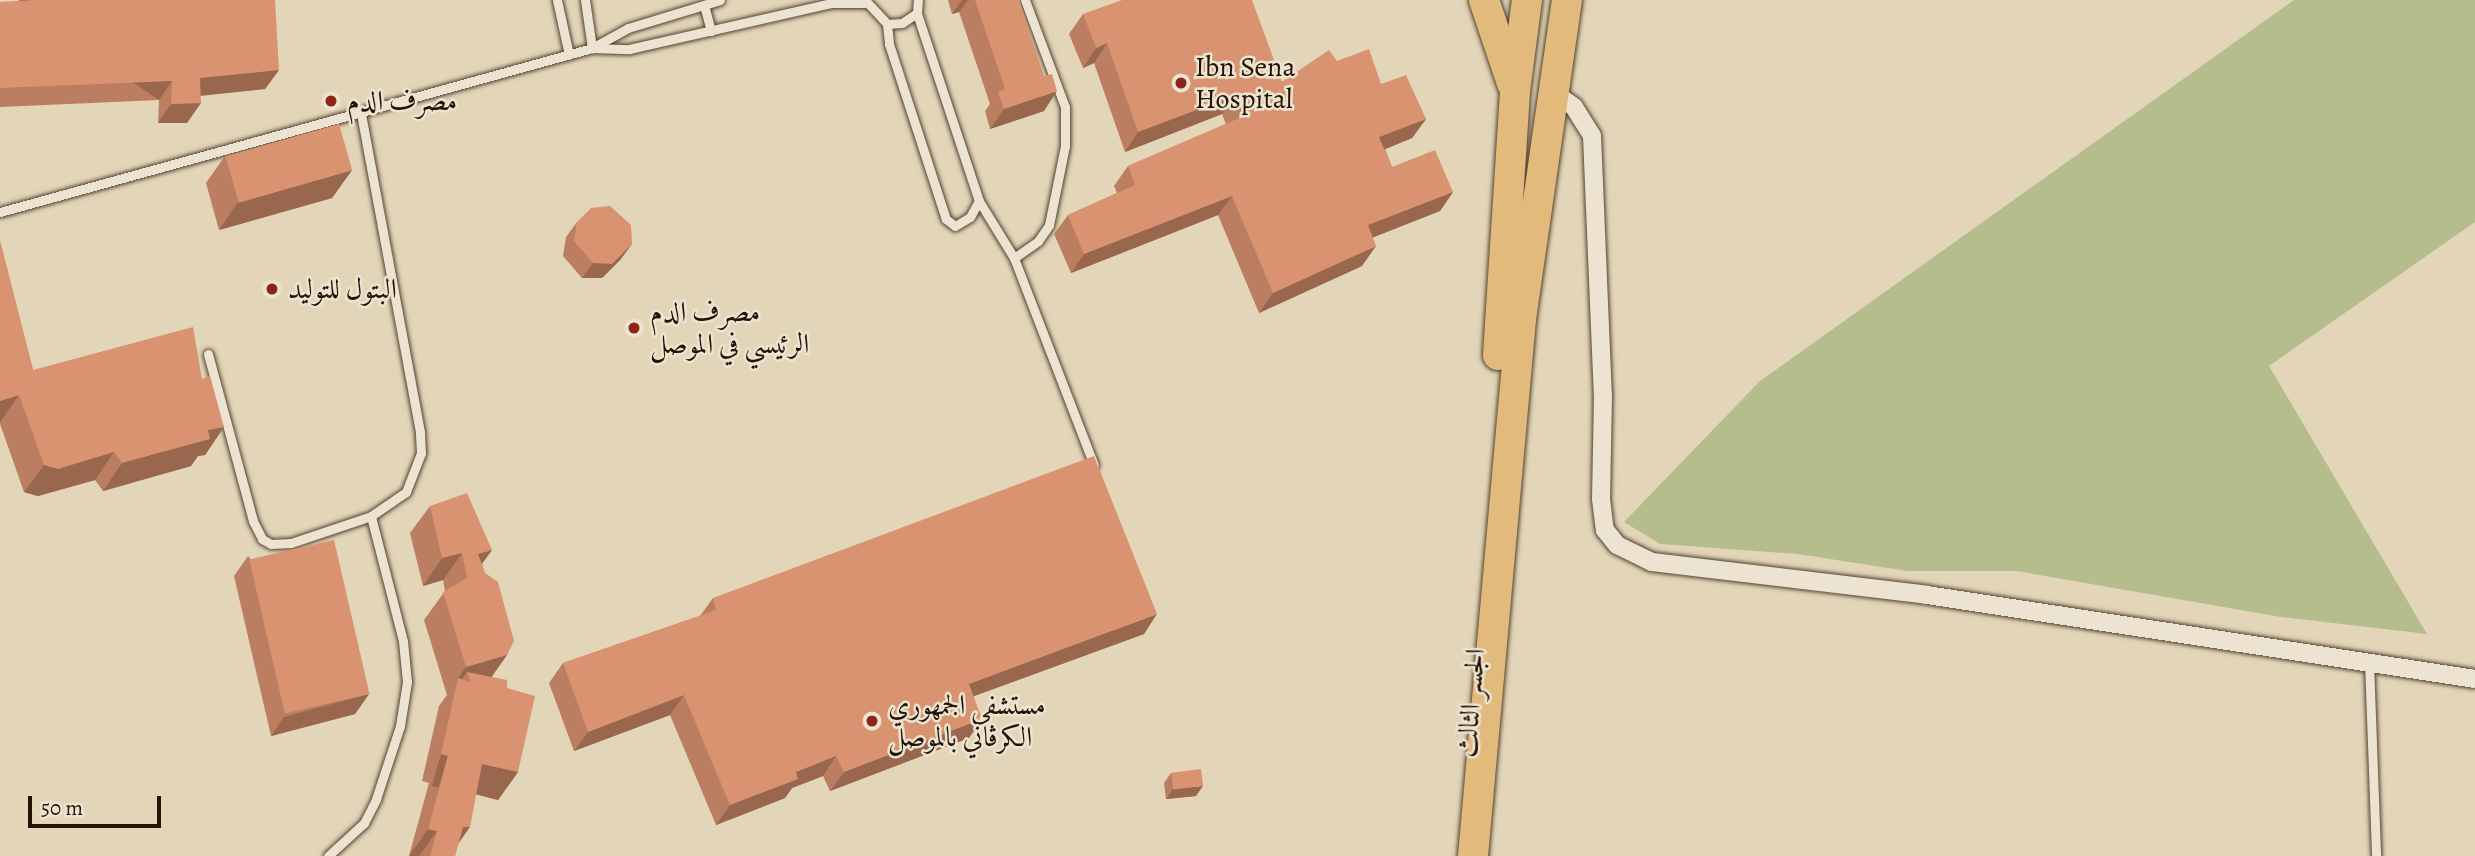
<!DOCTYPE html>
<meta charset="utf-8">
<style>
body{margin:0}
#map{position:relative;width:2475px;height:856px;overflow:hidden;background:#e2d5b8;font-family:Alegreya,Amiri,serif}
div>[style]{position:absolute}
.green>*{inset:0;background:#b5bd8d}
.roads{filter:drop-shadow(0 0 2px #544330) drop-shadow(0 0 2px #544330)}
.service>*{height:9px;margin:-4.5px;padding:0 4.5px;transform-origin:4.5px;border-radius:4.5px;background:#ece4d1}
.minor>*{height:18px;margin:-9px;padding:0 9px;transform-origin:9px;border-radius:9px;background:#ece4d1}
.trunk>*{height:30px;margin:-15px;padding:0 15px;transform-origin:15px;border-radius:15px;background:#e1ba7c}
.wall>*{inset:0;background:#bb7e60}
.shaded-wall>*{inset:0;background:#98674e;transform-origin:0 0}
.building>*{inset:0;background:#d99370;transform-origin:0 0}
.dots>*{width:19px;height:19px;translate:-50% -50%;box-sizing:border-box;border:4px solid #ece4d1;border-radius:50%}
span{translate:-50% -50%;white-space:nowrap;text-align:center;line-height:1.15;-webkit-text-stroke:5px #ece4d1;paint-order:stroke}
.poi-label{font-size:28px;color:#241202}
.left{translate:0 -50%;text-align:left}
.street-label{font-size:28px;color:#241202}
.scale{position:absolute;left:28px;top:796px;width:133px;height:32px;box-sizing:border-box;border:4px solid #241202;border-top:0;padding-left:9px;font-size:21px;line-height:24px;white-space:nowrap;color:#241202;-webkit-text-stroke:5px #ece4d1;paint-order:stroke}
</style>
<div id="map">
<div class="green">
<i style="clip-path:polygon(2294px 0,2475px 0,2475px 222px,2269px 366px,2427px 634px,2281px 617px,2016px 571px,1907px 571px,1798px 554px,1660px 544px,1624px 522px,1760px 381px)"></i>
</div>
<div class="roads">
<div class="service">
<i style="left:557px;top:0;width:56px;rotate:77.7deg"></i>
<i style="left:585px;top:0;width:49px;rotate:81.7deg"></i>
<i style="left:865px;top:0;width:33px;rotate:47deg"></i>
<i style="left:887px;top:24px;width:15px;rotate:-4deg"></i>
<i style="left:902px;top:23px;width:18px;rotate:-34deg"></i>
<i style="left:917px;top:13px;width:13px;rotate:-86deg"></i>
<i style="left:704px;top:5px;width:27px;rotate:75deg"></i>
<i style="left:887px;top:24px;width:20px;rotate:84deg"></i>
<i style="left:889px;top:44px;width:184px;rotate:72deg"></i>
<i style="left:946px;top:219px;width:11px;rotate:38deg"></i>
<i style="left:955px;top:226px;width:17px;rotate:-31deg"></i>
<i style="left:970px;top:217px;width:18px;rotate:-61deg"></i>
<i style="left:979px;top:201px;width:198px;rotate:-108.3deg"></i>
<i style="left:592px;top:48px;width:37px;rotate:2deg"></i>
<i style="left:629px;top:49px;width:207px;rotate:-12.8deg"></i>
<i style="left:831px;top:3px;width:33px"></i>
<i style="left:979px;top:201px;width:67px;rotate:58.4deg"></i>
<i style="left:1014px;top:258px;width:222px;rotate:68.9deg"></i>
<i style="left:0;top:212px;width:614px;rotate:-15.48deg"></i>
<i style="left:592px;top:48px;width:41px;rotate:-29.1deg"></i>
<i style="left:628px;top:28px;width:96px;rotate:-16.9deg"></i>
<i style="left:1014px;top:258px;width:29px;rotate:-35deg"></i>
<i style="left:1038px;top:241px;width:19px;rotate:-55deg"></i>
<i style="left:1049px;top:225px;width:81px;rotate:-78.6deg"></i>
<i style="left:1065px;top:146px;width:39px;rotate:-90deg"></i>
<i style="left:1065px;top:107px;width:114px;rotate:-110.5deg"></i>
<i style="left:208px;top:354px;width:173px;rotate:74.9deg"></i>
<i style="left:253px;top:521px;width:20px;rotate:63deg"></i>
<i style="left:262px;top:539px;width:10px;rotate:29deg"></i>
<i style="left:271px;top:544px;width:20px;rotate:-3deg"></i>
<i style="left:291px;top:543px;width:84px;rotate:-18.6deg"></i>
<i style="left:371px;top:516px;width:42px;rotate:-34.4deg"></i>
<i style="left:406px;top:492px;width:42px;rotate:-69deg"></i>
<i style="left:421px;top:453px;width:21px;rotate:-93deg"></i>
<i style="left:420px;top:432px;width:324px;rotate:-100.5deg"></i>
<i style="left:2369px;top:662px;width:194px;rotate:87.9deg"></i>
<i style="left:328px;top:856px;width:49px;rotate:-42.5deg"></i>
<i style="left:364px;top:823px;width:27px;rotate:-63deg"></i>
<i style="left:376px;top:799px;width:77px;rotate:-71.8deg"></i>
<i style="left:400px;top:726px;width:45px;rotate:-81deg"></i>
<i style="left:407px;top:682px;width:41px;rotate:-95.6deg"></i>
<i style="left:403px;top:641px;width:129px;rotate:-104.4deg"></i>
</div>
<div class="minor">
<i style="left:1550px;top:90px;width:29px;rotate:35deg"></i>
<i style="left:1574px;top:107px;width:34px;rotate:58deg"></i>
<i style="left:1592px;top:136px;width:260px;rotate:87.6deg"></i>
<i style="left:1603px;top:396px;width:103px;rotate:91.1deg"></i>
<i style="left:1601px;top:499px;width:31px;rotate:83deg"></i>
<i style="left:1605px;top:530px;width:19px;rotate:51deg"></i>
<i style="left:1617px;top:545px;width:39px;rotate:26deg"></i>
<i style="left:1652px;top:562px;width:277px;rotate:6.8deg"></i>
<i style="left:1927px;top:595px;width:554px;rotate:8.71deg"></i>
</div>
<div class="trunk">
<i style="left:1484px;top:0;width:88px;rotate:71.4deg"></i>
<i style="left:1498px;top:355px;width:265px;rotate:-86.3deg"></i>
<i style="left:1515px;top:91px;width:92px;rotate:-82.5deg"></i>
<i style="left:1473px;top:856px;width:539px;rotate:-84.89deg"></i>
<i style="left:1521px;top:319px;width:322px;rotate:-81.8deg"></i>
</div>
</div>
<div class="wall">
<i style="clip-path:polygon(948px 0,1019px 0,1044px 111px,990px 129px,985px 111px,990px 104px,959px 12px,952px 14px)"></i>
<i style="clip-path:polygon(0 2px,279px 70px,265px 89px,200px 96px,187px 123px,158px 123px,159px 100px,0 107px)"></i>
<i style="clip-path:polygon(1083px 14px,1282px 82px,1337px 61px,1381px 84px,1426px 119px,1412px 138px,1385px 149px,1392px 167px,1453px 192px,1440px 211px,1372px 237px,1362px 266px,1259px 313px,1218px 215px,1071px 273px,1054px 234px,1068px 215px,1117px 193px,1114px 186px,1128px 166px,1226px 124px,1222px 114px,1125px 152px,1094px 63px,1083px 68px,1069px 34px)"></i>
<i style="clip-path:polygon(225px 156px,352px 170px,332px 198px,219px 230px,206px 183px)"></i>
<i style="clip-path:polygon(577px 222px,621px 259px,602px 278px,582px 278px,563px 256px,566px 237px)"></i>
<i style="clip-path:polygon(0 241px,33px 370px,202px 379px,224px 427px,205px 455px,198px 456px,191px 466px,103px 491px,95px 480px,38px 496px,24px 492px,0 424px)"></i>
<i style="clip-path:polygon(430px 506px,492px 550px,482px 564px,507px 655px,491px 677px,507px 688px,518px 772px,498px 800px,476px 794px,458px 843px,455px 856px,409px 856px,429px 783px,422px 781px,439px 706px,447px 695px,424px 620px,445px 591px,443px 580px,423px 586px,410px 533px)"></i>
<i style="clip-path:polygon(248px 556px,369px 694px,355px 714px,271px 736px,234px 576px)"></i>
<i style="clip-path:polygon(713px 598px,1144px 634px,974px 696px,969px 738px,830px 791px,823px 776px,792px 788px,785px 798px,716px 825px,670px 715px,574px 751px,549px 683px,563px 663px,700px 616px)"></i>
<i style="clip-path:polygon(1171px 773px,1196px 796px,1166px 799px,1164px 783px)"></i>
</div>
<div class="shaded-wall">
<i style="clip-path:polygon(962px 0,968px 0,959px 12px,952px 14px)"></i>
<i style="clip-path:polygon(1107px 43px,1094px 63px,1083px 68px,1096px 48px)"></i>
<i style="clip-path:polygon(279px 70px,265px 89px,187px 97px,200px 78px)"></i>
<i style="left:172px;top:81px;width:23px;height:172px;rotate:124deg"></i>
<i style="clip-path:polygon(1057px 91px,1044px 111px,990px 129px,1004px 109px)"></i>
<i style="clip-path:polygon(1236px 95px,1222px 114px,1125px 152px,1138px 132px)"></i>
<i style="clip-path:polygon(201px 103px,187px 123px,158px 123px,171px 104px)"></i>
<i style="clip-path:polygon(1426px 119px,1412px 138px,1366px 157px,1379px 137px)"></i>
<i style="clip-path:polygon(352px 170px,332px 198px,219px 230px,238px 202px)"></i>
<i style="clip-path:polygon(1453px 192px,1440px 211px,1354px 245px,1368px 225px)"></i>
<i style="clip-path:polygon(1232px 196px,1218px 215px,1071px 273px,1084px 254px)"></i>
<i style="clip-path:polygon(632px 244px,621px 259px,602px 278px,582px 278px,593px 263px)"></i>
<i style="clip-path:polygon(1376px 246px,1362px 266px,1259px 313px,1273px 293px)"></i>
<i style="clip-path:polygon(19px 395px,0 422px,0 401px)"></i>
<i style="clip-path:polygon(224px 427px,205px 455px,198px 456px,191px 466px,103px 491px,122px 463px,208px 430px)"></i>
<i style="clip-path:polygon(114px 452px,95px 480px,38px 496px,24px 492px,44px 465px)"></i>
<i style="clip-path:polygon(492px 550px,472px 577px,478px 554px)"></i>
<i style="clip-path:polygon(462px 553px,443px 580px,423px 586px,442px 558px)"></i>
<i style="clip-path:polygon(1157px 614px,1144px 634px,955px 703px,969px 684px)"></i>
<i style="clip-path:polygon(507px 655px,488px 682px,470px 682px,467px 672px,456px 688px,458px 678px,446px 695px,466px 667px)"></i>
<i style="clip-path:polygon(369px 694px,355px 714px,271px 736px,284px 717px)"></i>
<i style="clip-path:polygon(684px 695px,670px 715px,574px 751px,588px 732px)"></i>
<i style="clip-path:polygon(982px 719px,969px 738px,830px 791px,844px 772px)"></i>
<i style="left:441px;top:754px;width:7px;height:33px;rotate:16deg"></i>
<i style="clip-path:polygon(836px 756px,823px 776px,792px 788px,785px 798px,716px 825px,730px 805px,796px 772px)"></i>
<i style="clip-path:polygon(482px 764px,518px 772px,498px 800px,463px 791px)"></i>
<i style="clip-path:polygon(1203px 786px,1196px 796px,1166px 799px,1173px 789px)"></i>
<i style="clip-path:polygon(463px 827px,470px 827px,451px 854px)"></i>
<i style="clip-path:polygon(428px 829px,437px 831px,419px 856px,409px 856px)"></i>
</div>
<div class="building">
<i style="clip-path:polygon(34px 0,275px 0,279px 70px,200px 78px,201px 103px,171px 104px,172px 81px,0 88px,0 2px)"></i>
<i style="clip-path:polygon(975px 0,1019px 0,1044px 76px,1052px 74px,1057px 91px,1004px 109px,998px 92px,1005px 89px)"></i>
<i style="clip-path:polygon(1122px 0,1252px 0,1282px 82px,1329px 50px,1337px 61px,1369px 49px,1381px 84px,1406px 75px,1426px 119px,1379px 137px,1392px 167px,1435px 150px,1453px 192px,1368px 225px,1376px 246px,1273px 293px,1232px 196px,1084px 254px,1068px 215px,1135px 185px,1128px 166px,1244px 116px,1236px 95px,1138px 132px,1107px 43px,1096px 48px,1083px 14px)"></i>
<i style="left:339px;top:124px;width:48px;height:118px;rotate:74deg"></i>
<i style="clip-path:polygon(610px 206px,631px 225px,632px 244px,612px 264px,593px 263px,574px 241px,577px 222px,591px 208px)"></i>
<i style="clip-path:polygon(0 241px,33px 370px,193px 327px,202px 379px,210px 376px,224px 427px,208px 430px,210px 439px,122px 463px,114px 452px,58px 469px,44px 465px,19px 395px,0 401px)"></i>
<i style="clip-path:polygon(1094px 456px,1157px 614px,969px 684px,982px 719px,844px 772px,836px 756px,796px 772px,798px 779px,730px 805px,684px 695px,588px 732px,563px 663px,716px 610px,713px 598px)"></i>
<i style="clip-path:polygon(467px 493px,492px 550px,478px 554px,485px 573px,498px 582px,514px 641px,507px 655px,466px 667px,443px 592px,467px 578px,462px 553px,442px 558px,430px 506px)"></i>
<i style="left:334px;top:540px;width:158px;height:87px;rotate:77deg"></i>
<i style="clip-path:polygon(467px 672px,507px 680px,507px 688px,535px 696px,518px 772px,482px 764px,470px 827px,463px 827px,455px 856px,430px 856px,437px 831px,428px 829px,448px 756px,441px 754px,458px 678px,470px 682px)"></i>
<i style="left:1201px;top:769px;width:17px;height:30px;rotate:83deg"></i>
</div>
<div class="dots">
<i style="left:1181px;top:83px;background:#8f2418"></i>
<i style="left:331px;top:101px;background:#8f2418"></i>
<i style="left:272px;top:289px;background:#8f2418"></i>
<i style="left:634px;top:328px;background:#8f2418"></i>
<i style="left:872px;top:721px;background:#8f2418"></i>
</div>
<div class="poi-label">
<span class="left" style="left:1195px;top:83px">Ibn Sena<br>Hospital</span>
<span class="left" style="left:347px;top:101px">مصرف الدم</span>
<span class="left" style="left:288px;top:289px">البتول للتوليد</span>
<span class="left" style="left:650px;top:328px">مصرف الدم<br>الرئيسي في الموصل</span>
<span class="left" style="left:888px;top:721px">مستشفى الجمهوري<br>الكرڤاني بالموصل</span>
</div>
<div class="street-label">
<span style="left:1471px;top:703px;rotate:-85deg">الجسر الثالث</span>
</div>
<div class="scale">50 m</div>
</div>
